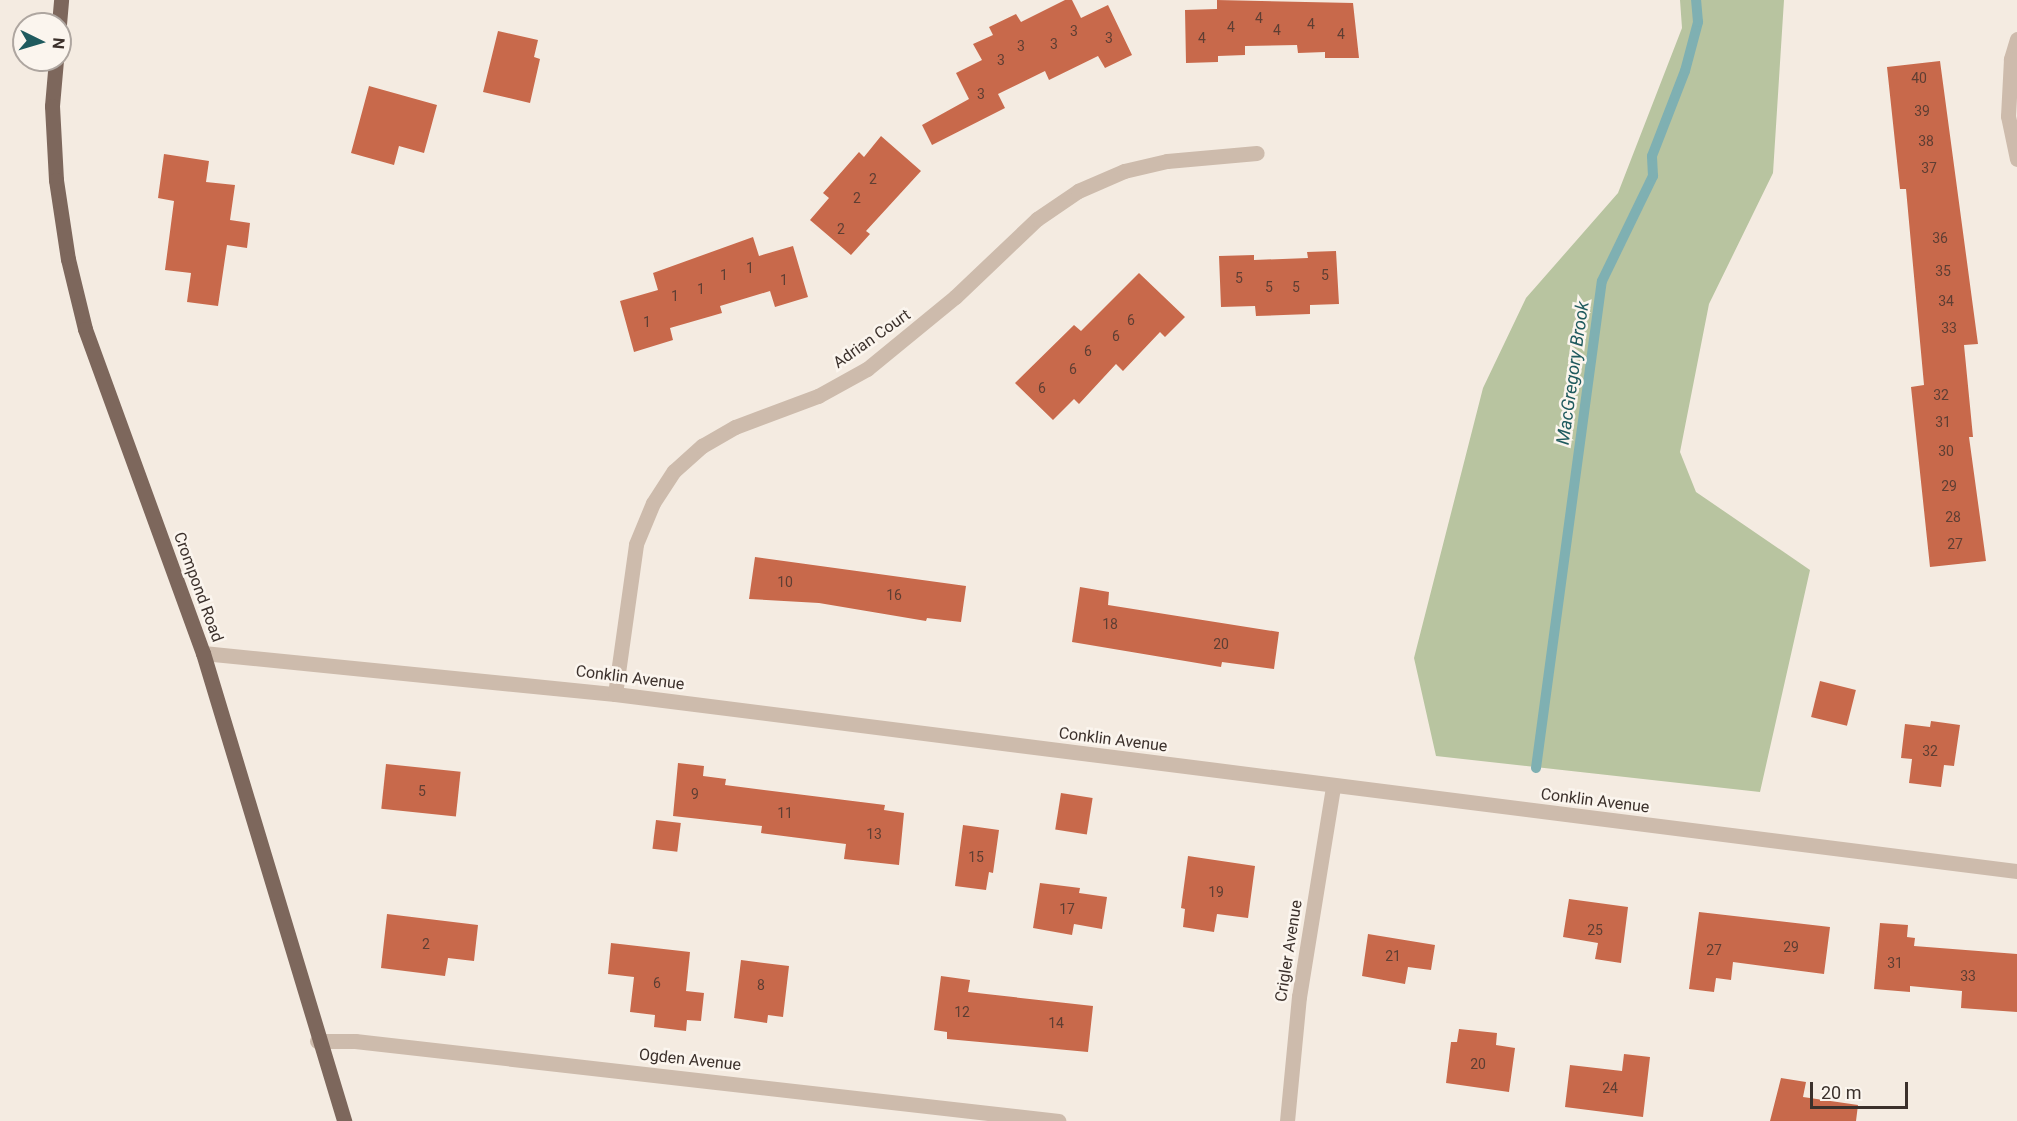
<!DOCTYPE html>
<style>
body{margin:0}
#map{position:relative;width:2017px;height:1121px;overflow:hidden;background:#f4ebe1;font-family:Roboto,sans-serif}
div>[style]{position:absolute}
.green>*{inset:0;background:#b8c4a0}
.stream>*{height:10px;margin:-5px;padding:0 5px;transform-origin:5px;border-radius:5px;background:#7fb0b2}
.building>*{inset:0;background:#c8694b;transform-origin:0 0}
.minor>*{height:15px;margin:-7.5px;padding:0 7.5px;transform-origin:7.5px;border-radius:7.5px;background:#cdbbac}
.tertiary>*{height:15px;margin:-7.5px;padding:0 7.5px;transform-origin:7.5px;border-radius:7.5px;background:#cdbbac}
.primary>*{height:15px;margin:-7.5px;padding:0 7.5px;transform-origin:7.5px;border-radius:7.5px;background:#7d675c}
span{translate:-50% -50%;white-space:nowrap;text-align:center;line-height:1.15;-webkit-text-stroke:5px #fbf5ee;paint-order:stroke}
.number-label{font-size:14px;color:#5e3e33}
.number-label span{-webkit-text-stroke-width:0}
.street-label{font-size:16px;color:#3b302b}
.water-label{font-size:18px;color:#1f5a5e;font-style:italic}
.north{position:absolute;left:12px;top:12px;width:60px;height:60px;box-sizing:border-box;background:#fbf5ee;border:2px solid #aea6a0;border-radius:50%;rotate:95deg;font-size:16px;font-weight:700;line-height:24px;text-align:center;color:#3b302b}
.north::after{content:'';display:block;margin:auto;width:21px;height:27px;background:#1f5a5e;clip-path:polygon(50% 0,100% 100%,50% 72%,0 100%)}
.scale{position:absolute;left:1810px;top:1082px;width:98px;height:27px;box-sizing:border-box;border:3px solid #3b302b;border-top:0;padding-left:8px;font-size:18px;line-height:21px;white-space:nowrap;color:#3b302b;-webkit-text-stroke:4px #fbf5ee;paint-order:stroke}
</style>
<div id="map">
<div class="green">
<i style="clip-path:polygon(1680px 0,1784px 0,1773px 173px,1709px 304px,1680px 452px,1696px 492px,1810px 570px,1760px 792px,1436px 756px,1414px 658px,1483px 388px,1526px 298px,1618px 193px,1682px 28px)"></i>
</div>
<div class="stream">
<i style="left:1536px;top:768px;width:491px;rotate:-82.3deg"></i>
<i style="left:1602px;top:281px;width:117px;rotate:-64.1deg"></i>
<i style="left:1653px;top:176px;width:20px;rotate:-93deg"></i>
<i style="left:1652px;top:156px;width:91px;rotate:-68.8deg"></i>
<i style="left:1685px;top:71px;width:51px;rotate:-75.1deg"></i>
<i style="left:1698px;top:22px;width:22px;rotate:-95deg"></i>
</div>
<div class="building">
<i style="clip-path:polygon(1065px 0,1072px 0,1081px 18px,1108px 5px,1132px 55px,1105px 68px,1098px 56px,1049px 80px,1045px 71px,998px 94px,1005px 108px,932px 145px,922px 125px,969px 99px,956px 73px,982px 60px,973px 44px,993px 35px,989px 27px,1016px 14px,1021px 22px)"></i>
<i style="clip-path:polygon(1217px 0,1353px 3px,1359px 58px,1325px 58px,1325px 52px,1298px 53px,1297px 45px,1245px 46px,1245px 55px,1218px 56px,1218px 62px,1186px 63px,1185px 10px,1217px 9px)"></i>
<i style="clip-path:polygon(498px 31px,538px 40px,534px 57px,540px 59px,530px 103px,483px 92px)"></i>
<i style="clip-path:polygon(1940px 61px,1978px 344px,1964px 345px,1973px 437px,1969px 437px,1986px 561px,1930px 567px,1911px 387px,1924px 385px,1906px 189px,1900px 189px,1887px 67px)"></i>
<i style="clip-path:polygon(369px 86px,437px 105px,424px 153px,399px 146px,394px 165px,351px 153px)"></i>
<i style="clip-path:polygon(881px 136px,921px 171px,866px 231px,870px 234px,851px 255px,810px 220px,829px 198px,823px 193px,859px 152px,864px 157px)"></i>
<i style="clip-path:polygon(164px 154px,209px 161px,206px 182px,235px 185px,230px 220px,250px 223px,247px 248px,227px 245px,218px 306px,187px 302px,191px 273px,165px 270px,174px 201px,158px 198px)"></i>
<i style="clip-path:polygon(753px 237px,759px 256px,793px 246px,808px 297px,775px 307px,770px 291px,720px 306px,722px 313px,670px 328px,673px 340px,634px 352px,620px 301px,658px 290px,653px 273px)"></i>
<i style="clip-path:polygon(1336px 251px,1339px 304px,1310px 305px,1310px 314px,1256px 316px,1255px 306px,1221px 307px,1219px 256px,1254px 255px,1254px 260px,1308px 258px,1307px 252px)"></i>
<i style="clip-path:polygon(1139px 273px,1185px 317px,1165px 337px,1160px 332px,1123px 371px,1116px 364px,1079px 404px,1074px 399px,1053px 420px,1015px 383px,1074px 325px,1081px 331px)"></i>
<i style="clip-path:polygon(755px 557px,966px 586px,961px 622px,927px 618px,926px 621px,819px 603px,749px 599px)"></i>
<i style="clip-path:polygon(1080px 587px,1109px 592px,1108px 605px,1279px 632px,1274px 669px,1222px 662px,1221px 667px,1072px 642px)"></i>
<i style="left:1820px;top:681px;width:37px;height:37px;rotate:14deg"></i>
<i style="clip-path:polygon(1931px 721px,1960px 725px,1954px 766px,1944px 765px,1941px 787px,1909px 783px,1912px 759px,1901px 758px,1905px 724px,1930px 727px)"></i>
<i style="clip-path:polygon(678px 763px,704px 766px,703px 776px,726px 779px,725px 785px,885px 805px,884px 810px,904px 813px,899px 865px,844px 859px,846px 844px,761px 833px,762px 826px,673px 816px)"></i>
<i style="left:386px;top:764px;width:75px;height:45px;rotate:6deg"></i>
<i style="left:1061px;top:793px;width:32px;height:37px;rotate:9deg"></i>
<i style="left:656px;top:820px;width:25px;height:29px;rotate:7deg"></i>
<i style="clip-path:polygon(963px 825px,999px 830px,993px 873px,989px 872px,986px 890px,955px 886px)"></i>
<i style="clip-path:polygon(1188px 856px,1255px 866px,1248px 918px,1217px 914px,1214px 932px,1183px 927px,1185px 909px,1181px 908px)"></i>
<i style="clip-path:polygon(1040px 883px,1080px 888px,1079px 893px,1107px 897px,1102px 929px,1074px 924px,1072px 935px,1033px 928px)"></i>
<i style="clip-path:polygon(1569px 899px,1628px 907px,1621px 963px,1595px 959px,1598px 943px,1563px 937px)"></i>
<i style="clip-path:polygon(1699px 912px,1830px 927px,1824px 974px,1733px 962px,1731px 980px,1716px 978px,1714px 992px,1689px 989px)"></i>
<i style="clip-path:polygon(387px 914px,478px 925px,474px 961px,448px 958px,445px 976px,381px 968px)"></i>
<i style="clip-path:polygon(1880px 923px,1908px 925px,1907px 937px,1915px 938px,1914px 946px,2017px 954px,2017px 1012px,1961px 1008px,1962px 991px,1910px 986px,1910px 992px,1874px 989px)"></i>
<i style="clip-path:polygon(1368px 934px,1435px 945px,1431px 970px,1408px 967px,1405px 984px,1362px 976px)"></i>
<i style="clip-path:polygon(611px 943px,690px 952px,686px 991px,704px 993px,701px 1021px,687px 1020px,686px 1031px,654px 1027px,655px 1015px,630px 1012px,634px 977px,608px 974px)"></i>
<i style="clip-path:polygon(741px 960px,789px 966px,783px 1017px,768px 1015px,767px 1023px,734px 1018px)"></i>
<i style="clip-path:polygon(941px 976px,970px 980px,968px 992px,1093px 1006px,1088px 1052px,947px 1039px,947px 1032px,934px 1030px)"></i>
<i style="clip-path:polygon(1459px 1029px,1497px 1033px,1496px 1045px,1515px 1048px,1509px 1092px,1446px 1083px,1451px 1042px,1457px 1042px)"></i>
<i style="clip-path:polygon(1624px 1054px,1650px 1057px,1643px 1117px,1565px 1107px,1570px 1065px,1622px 1071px)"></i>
<i style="clip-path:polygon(1781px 1078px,1806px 1082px,1803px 1097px,1858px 1105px,1856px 1121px,1770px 1121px)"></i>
</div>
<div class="minor">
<i style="left:2017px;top:39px;width:21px;rotate:107deg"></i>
<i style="left:2011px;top:59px;width:57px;rotate:93deg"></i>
<i style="left:2008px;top:116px;width:44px;rotate:78.2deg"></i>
<i style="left:615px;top:694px;width:151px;rotate:-82deg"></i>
<i style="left:636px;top:544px;width:44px;rotate:-67.5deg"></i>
<i style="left:653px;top:503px;width:38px;rotate:-57deg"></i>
<i style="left:674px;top:471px;width:38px;rotate:-42deg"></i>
<i style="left:702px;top:446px;width:38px;rotate:-30deg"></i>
<i style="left:735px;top:427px;width:89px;rotate:-20.5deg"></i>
<i style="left:818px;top:396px;width:56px;rotate:-28.9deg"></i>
<i style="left:867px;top:369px;width:114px;rotate:-39.3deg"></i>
<i style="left:955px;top:297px;width:113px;rotate:-43.6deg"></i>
<i style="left:1037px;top:219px;width:50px;rotate:-34.3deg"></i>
<i style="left:1078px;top:191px;width:50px;rotate:-23.5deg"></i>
<i style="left:1124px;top:171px;width:44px;rotate:-13.1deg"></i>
<i style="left:1167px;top:161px;width:90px;rotate:-5.1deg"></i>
<i style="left:317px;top:1041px;width:38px"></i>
<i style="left:355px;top:1041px;width:708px;rotate:6.49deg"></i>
<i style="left:1287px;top:1121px;width:125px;rotate:-84.5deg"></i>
<i style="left:1299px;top:997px;width:214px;rotate:-80.8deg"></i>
</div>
<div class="tertiary">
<i style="left:203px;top:653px;width:414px;rotate:5.7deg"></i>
<i style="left:615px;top:694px;width:1413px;rotate:7.2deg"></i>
</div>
<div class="primary">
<i style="left:59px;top:24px;width:24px;rotate:-85deg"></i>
<i style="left:56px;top:60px;width:46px;rotate:95deg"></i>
<i style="left:52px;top:106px;width:74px;rotate:86.9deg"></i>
<i style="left:56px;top:180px;width:80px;rotate:81.4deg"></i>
<i style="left:68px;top:259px;width:72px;rotate:76.3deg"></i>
<i style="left:85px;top:329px;width:345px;rotate:70deg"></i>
<i style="left:203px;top:653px;width:489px;rotate:73.2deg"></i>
</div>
<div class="number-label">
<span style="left:1259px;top:18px">4</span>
<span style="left:1311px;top:24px">4</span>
<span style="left:1231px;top:27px">4</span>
<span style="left:1277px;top:30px">4</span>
<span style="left:1074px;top:31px">3</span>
<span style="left:1341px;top:34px">4</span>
<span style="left:1109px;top:38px">3</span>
<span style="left:1202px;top:38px">4</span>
<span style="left:1054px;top:44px">3</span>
<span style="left:1021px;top:46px">3</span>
<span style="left:1001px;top:60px">3</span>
<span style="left:1919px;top:78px">40</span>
<span style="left:981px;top:94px">3</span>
<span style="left:1922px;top:111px">39</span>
<span style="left:1926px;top:141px">38</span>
<span style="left:1929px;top:168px">37</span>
<span style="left:873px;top:179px">2</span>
<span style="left:857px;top:198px">2</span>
<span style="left:841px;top:229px">2</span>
<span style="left:1940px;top:238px">36</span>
<span style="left:750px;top:268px">1</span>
<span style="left:1943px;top:271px">35</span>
<span style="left:724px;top:275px">1</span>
<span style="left:1325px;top:275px">5</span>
<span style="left:1239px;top:278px">5</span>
<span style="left:784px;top:280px">1</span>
<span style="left:1269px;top:287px">5</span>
<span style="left:1296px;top:287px">5</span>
<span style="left:701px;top:289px">1</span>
<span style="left:675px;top:296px">1</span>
<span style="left:1946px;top:301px">34</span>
<span style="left:1131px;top:320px">6</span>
<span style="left:647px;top:322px">1</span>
<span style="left:1949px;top:328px">33</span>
<span style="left:1116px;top:336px">6</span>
<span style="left:1088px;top:351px">6</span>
<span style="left:1073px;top:369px">6</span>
<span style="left:1042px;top:388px">6</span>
<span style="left:1941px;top:395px">32</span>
<span style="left:1943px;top:422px">31</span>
<span style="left:1946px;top:451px">30</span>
<span style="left:1949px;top:486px">29</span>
<span style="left:1953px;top:517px">28</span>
<span style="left:1955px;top:544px">27</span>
<span style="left:785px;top:582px">10</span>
<span style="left:894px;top:595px">16</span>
<span style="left:1110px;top:624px">18</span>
<span style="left:1221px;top:644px">20</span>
<span style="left:1930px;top:751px">32</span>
<span style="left:422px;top:791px">5</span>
<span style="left:695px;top:794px">9</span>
<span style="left:785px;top:813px">11</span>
<span style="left:874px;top:834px">13</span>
<span style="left:976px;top:857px">15</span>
<span style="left:1216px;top:892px">19</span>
<span style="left:1067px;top:909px">17</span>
<span style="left:1595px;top:930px">25</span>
<span style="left:426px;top:944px">2</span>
<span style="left:1791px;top:947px">29</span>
<span style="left:1714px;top:950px">27</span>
<span style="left:1393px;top:956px">21</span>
<span style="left:1895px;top:963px">31</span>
<span style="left:1968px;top:976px">33</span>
<span style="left:657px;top:983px">6</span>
<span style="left:761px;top:985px">8</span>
<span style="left:962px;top:1012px">12</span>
<span style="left:1056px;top:1023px">14</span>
<span style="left:1478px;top:1064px">20</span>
<span style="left:1610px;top:1088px">24</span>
</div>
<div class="street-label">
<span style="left:872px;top:339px;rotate:-35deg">Adrian Court</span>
<span style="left:198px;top:587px;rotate:70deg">Crompond Road</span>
<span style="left:630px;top:678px;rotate:7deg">Conklin Avenue</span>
<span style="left:1113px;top:740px;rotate:7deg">Conklin Avenue</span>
<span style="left:1595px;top:801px;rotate:7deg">Conklin Avenue</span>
<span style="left:1289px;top:951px;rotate:-81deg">Crigler Avenue</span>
<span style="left:690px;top:1060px;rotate:6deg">Ogden Avenue</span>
</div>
<div class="water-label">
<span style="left:1573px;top:373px;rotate:-82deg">MacGregory Brook</span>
</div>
<div class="north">N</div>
<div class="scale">20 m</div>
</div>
